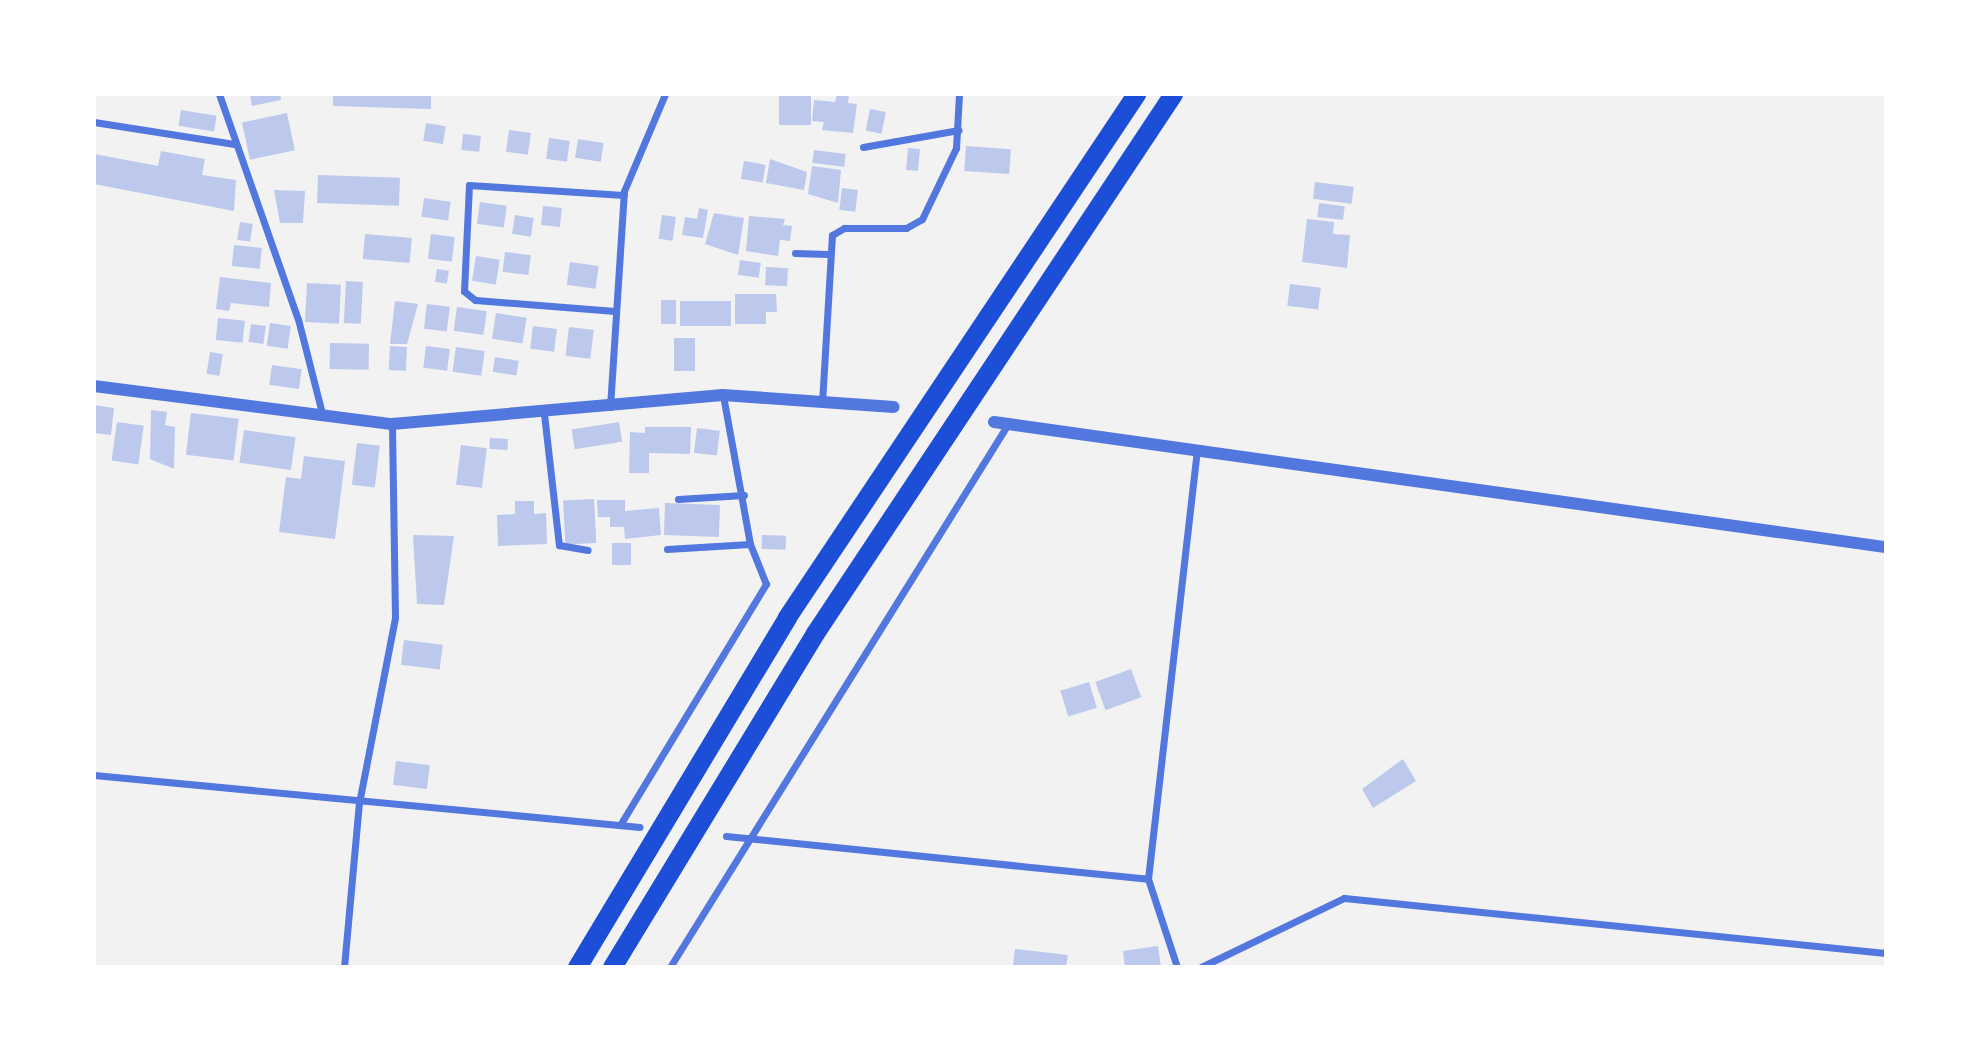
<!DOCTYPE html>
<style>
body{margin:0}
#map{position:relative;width:1980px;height:1061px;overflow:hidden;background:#f2f2f2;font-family:"PT Serif",serif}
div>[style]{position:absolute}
.building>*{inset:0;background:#bdc9ec;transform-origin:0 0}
.minor>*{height:7px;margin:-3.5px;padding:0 3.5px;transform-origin:3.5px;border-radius:3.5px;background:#5277de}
.tertiary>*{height:12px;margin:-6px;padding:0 6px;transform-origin:6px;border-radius:6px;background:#5277de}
.motorway>*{height:19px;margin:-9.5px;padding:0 9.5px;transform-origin:9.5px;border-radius:9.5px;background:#1d4ed8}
span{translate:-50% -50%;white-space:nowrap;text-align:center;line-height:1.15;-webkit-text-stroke:5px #fff;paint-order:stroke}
.frame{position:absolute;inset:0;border:96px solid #fff;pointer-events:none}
</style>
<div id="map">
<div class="building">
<i style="clip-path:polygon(250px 94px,280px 94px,281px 100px,252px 106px)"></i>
<i style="clip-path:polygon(333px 94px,431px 94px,431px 109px,333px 106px)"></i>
<i style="left:779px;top:94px;width:32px;height:31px"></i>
<i style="clip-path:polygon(837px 94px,849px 94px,848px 103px,857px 104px,853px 133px,822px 130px,824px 122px,812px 121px,814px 100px,835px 102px)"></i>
<i style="left:870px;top:109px;width:16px;height:22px;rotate:11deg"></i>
<i style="left:181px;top:110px;width:36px;height:16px;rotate:9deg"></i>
<i style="left:287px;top:113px;width:38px;height:46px;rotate:78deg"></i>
<i style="left:426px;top:123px;width:20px;height:18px;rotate:9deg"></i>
<i style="left:509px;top:130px;width:22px;height:22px;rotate:8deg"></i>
<i style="left:463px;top:134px;width:18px;height:16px;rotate:6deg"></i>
<i style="left:549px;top:138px;width:21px;height:21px;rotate:8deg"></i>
<i style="left:578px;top:139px;width:26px;height:19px;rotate:9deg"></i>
<i style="left:966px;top:146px;width:45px;height:25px;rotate:4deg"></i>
<i style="left:908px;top:148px;width:12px;height:22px;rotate:5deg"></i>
<i style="left:814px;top:150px;width:32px;height:13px;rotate:7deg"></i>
<i style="clip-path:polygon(161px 151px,205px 159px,202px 175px,236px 180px,234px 211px,94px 184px,94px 154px,158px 166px)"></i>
<i style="clip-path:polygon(770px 159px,807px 172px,804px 190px,766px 183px)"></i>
<i style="left:744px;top:161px;width:22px;height:18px;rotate:10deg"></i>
<i style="clip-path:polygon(812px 166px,841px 170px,838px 203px,808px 194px)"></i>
<i style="left:318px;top:175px;width:82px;height:28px;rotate:2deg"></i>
<i style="left:1315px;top:182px;width:39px;height:17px;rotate:7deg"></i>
<i style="left:842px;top:188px;width:16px;height:22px;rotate:7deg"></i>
<i style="clip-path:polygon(274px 190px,305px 191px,303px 223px,280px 223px)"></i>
<i style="left:424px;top:198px;width:27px;height:19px;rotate:8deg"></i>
<i style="left:480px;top:202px;width:27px;height:22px;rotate:8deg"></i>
<i style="left:1319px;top:203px;width:26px;height:14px;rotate:7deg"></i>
<i style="left:543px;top:206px;width:19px;height:19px;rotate:6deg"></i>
<i style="clip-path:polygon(699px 208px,708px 210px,703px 238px,682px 235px,685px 217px,697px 219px)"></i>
<i style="clip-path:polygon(714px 213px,744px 218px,738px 255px,705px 244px)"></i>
<i style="left:515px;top:215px;width:19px;height:19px;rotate:9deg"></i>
<i style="left:662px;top:215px;width:14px;height:24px;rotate:8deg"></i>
<i style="clip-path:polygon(749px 216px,785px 219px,783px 225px,792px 226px,790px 241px,780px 240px,778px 256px,746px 251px)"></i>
<i style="clip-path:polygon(1307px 219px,1334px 222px,1333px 234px,1350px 235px,1347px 268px,1302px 262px)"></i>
<i style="left:240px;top:222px;width:13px;height:18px;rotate:9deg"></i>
<i style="left:365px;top:234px;width:47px;height:25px;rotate:5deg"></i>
<i style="left:431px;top:234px;width:24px;height:25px;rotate:7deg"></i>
<i style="left:234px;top:245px;width:28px;height:21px;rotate:6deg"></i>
<i style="left:505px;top:252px;width:26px;height:20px;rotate:7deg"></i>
<i style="left:476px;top:256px;width:24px;height:25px;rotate:9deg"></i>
<i style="left:740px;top:260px;width:21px;height:15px;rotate:8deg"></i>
<i style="left:570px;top:262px;width:29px;height:23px;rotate:8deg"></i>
<i style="left:766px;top:267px;width:22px;height:18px;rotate:3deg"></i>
<i style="left:437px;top:269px;width:12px;height:13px;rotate:9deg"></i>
<i style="clip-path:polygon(220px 277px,271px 283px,269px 307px,231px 303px,229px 311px,216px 309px)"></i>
<i style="left:346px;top:281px;width:17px;height:42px;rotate:3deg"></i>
<i style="left:307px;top:283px;width:34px;height:39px;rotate:3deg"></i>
<i style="left:1290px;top:284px;width:31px;height:22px;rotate:7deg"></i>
<i style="clip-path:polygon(735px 294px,776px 294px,777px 312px,766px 312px,766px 324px,735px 324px)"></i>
<i style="left:661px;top:300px;width:15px;height:24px"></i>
<i style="clip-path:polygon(395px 301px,418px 304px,407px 344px,390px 344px)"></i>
<i style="left:731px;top:301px;width:25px;height:51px;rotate:90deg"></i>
<i style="left:427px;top:304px;width:23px;height:25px;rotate:7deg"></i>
<i style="left:457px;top:307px;width:30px;height:24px;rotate:8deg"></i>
<i style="left:496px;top:313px;width:31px;height:26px;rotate:9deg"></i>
<i style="left:218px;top:318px;width:27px;height:22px;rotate:6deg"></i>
<i style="left:270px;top:323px;width:21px;height:23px;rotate:8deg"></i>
<i style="left:251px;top:324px;width:15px;height:18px;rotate:8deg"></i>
<i style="left:533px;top:326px;width:24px;height:23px;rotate:7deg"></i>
<i style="left:569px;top:327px;width:25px;height:29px;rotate:7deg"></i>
<i style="left:674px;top:338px;width:21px;height:33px"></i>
<i style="left:330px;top:343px;width:39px;height:26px;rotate:1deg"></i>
<i style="left:390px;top:346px;width:17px;height:24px;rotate:3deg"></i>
<i style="left:426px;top:346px;width:24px;height:22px;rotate:7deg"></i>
<i style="left:456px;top:347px;width:29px;height:25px;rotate:8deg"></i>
<i style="left:210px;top:352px;width:13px;height:22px;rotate:9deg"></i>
<i style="left:495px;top:357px;width:24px;height:15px;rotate:9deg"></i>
<i style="left:272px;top:365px;width:30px;height:20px;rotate:8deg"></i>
<i style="clip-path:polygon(94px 405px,114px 408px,111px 435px,94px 433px)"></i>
<i style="clip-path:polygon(151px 410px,167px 412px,165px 425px,175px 427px,174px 469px,150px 459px)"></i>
<i style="left:191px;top:413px;width:48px;height:42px;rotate:7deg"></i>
<i style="left:117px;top:422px;width:27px;height:39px;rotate:8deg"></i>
<i style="left:619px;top:422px;width:20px;height:48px;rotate:81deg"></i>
<i style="clip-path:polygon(645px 427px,691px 427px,690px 454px,649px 453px,649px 473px,629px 473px,630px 432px,645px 433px)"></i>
<i style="left:697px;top:428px;width:23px;height:25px;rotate:7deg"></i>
<i style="left:244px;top:430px;width:52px;height:33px;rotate:8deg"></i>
<i style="left:490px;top:438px;width:18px;height:11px;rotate:3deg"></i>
<i style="left:357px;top:443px;width:23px;height:42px;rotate:7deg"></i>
<i style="left:461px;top:445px;width:26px;height:40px;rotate:7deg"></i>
<i style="clip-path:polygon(304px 456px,345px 461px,335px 539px,279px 532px,286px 477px,301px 479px)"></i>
<i style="left:594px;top:499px;width:44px;height:31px;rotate:87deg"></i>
<i style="clip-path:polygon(597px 500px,625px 500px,625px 511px,659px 508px,661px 535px,625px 539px,624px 527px,610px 527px,610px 517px,598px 517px)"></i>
<i style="clip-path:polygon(515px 501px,534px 501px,534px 514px,546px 513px,547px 544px,498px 546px,497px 515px,515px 514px)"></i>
<i style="left:720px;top:505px;width:32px;height:55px;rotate:92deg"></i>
<i style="clip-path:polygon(413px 535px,454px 536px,444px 605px,417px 604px)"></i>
<i style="left:762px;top:535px;width:24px;height:14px;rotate:2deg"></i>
<i style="left:612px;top:543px;width:19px;height:22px"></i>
<i style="left:404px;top:640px;width:39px;height:25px;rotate:7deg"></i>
<i style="left:1131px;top:669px;width:30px;height:38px;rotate:70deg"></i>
<i style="left:1089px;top:682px;width:27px;height:30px;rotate:73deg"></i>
<i style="clip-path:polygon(1403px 759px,1416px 781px,1373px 808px,1362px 789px)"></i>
<i style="left:396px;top:761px;width:34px;height:24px;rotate:7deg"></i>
<i style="clip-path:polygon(1158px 946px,1161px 967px,1125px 967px,1123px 951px)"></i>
<i style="clip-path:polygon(1015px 949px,1068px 955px,1066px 967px,1013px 967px)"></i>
</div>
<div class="minor">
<i style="left:219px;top:94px;width:238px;rotate:70.7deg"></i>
<i style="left:298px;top:319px;width:97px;rotate:75.7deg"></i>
<i style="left:94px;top:122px;width:142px;rotate:8.9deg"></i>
<i style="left:863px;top:147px;width:97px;rotate:-10.1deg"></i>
<i style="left:795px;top:253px;width:32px;rotate:2deg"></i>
<i style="left:615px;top:311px;width:140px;rotate:-175.5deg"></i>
<i style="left:475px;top:300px;width:14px;rotate:-141deg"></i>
<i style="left:464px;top:291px;width:106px;rotate:-87.3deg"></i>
<i style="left:469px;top:185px;width:155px;rotate:3.7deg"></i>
<i style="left:822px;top:403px;width:168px;rotate:-86.6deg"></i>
<i style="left:832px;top:235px;width:14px;rotate:-30deg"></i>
<i style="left:844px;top:228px;width:62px"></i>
<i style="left:906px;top:228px;width:18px;rotate:-29deg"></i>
<i style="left:922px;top:219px;width:79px;rotate:-64.4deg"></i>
<i style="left:956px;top:148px;width:54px;rotate:-86.8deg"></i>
<i style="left:610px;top:407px;width:216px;rotate:-86.3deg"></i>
<i style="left:624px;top:191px;width:105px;rotate:-67.1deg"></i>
<i style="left:544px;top:414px;width:132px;rotate:83.5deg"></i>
<i style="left:559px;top:545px;width:29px;rotate:10deg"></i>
<i style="left:678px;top:499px;width:66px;rotate:-3.5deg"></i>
<i style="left:667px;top:549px;width:83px;rotate:-3.4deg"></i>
<i style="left:94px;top:775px;width:548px;rotate:5.44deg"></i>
<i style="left:620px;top:825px;width:282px;rotate:-58.8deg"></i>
<i style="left:766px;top:584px;width:43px;rotate:-111.8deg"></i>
<i style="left:750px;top:544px;width:151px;rotate:-100.3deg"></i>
<i style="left:726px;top:836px;width:424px;rotate:5.8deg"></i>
<i style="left:344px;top:967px;width:165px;rotate:-84.8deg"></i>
<i style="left:359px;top:803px;width:189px;rotate:-79deg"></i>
<i style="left:395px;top:617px;width:193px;rotate:-90.9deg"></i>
<i style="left:670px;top:967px;width:640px;rotate:-58.1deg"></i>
<i style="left:1177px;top:967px;width:93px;rotate:-108.2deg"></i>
<i style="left:1148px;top:879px;width:433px;rotate:-83.5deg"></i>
<i style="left:1201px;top:967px;width:159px;rotate:-25.8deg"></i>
<i style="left:1344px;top:898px;width:544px;rotate:5.8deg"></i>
</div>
<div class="tertiary">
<i style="left:94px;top:386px;width:300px;rotate:7.3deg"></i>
<i style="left:392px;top:424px;width:332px;rotate:-5deg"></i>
<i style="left:723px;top:395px;width:171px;rotate:4deg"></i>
<i style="left:994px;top:422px;width:900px;rotate:7.99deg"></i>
</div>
<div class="motorway">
<i style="left:577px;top:967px;width:408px;rotate:-59deg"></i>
<i style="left:787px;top:617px;width:629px;rotate:-56.28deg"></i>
<i style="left:612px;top:967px;width:391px;rotate:-58.7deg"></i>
<i style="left:815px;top:633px;width:647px;rotate:-56.41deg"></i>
</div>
<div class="frame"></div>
</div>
